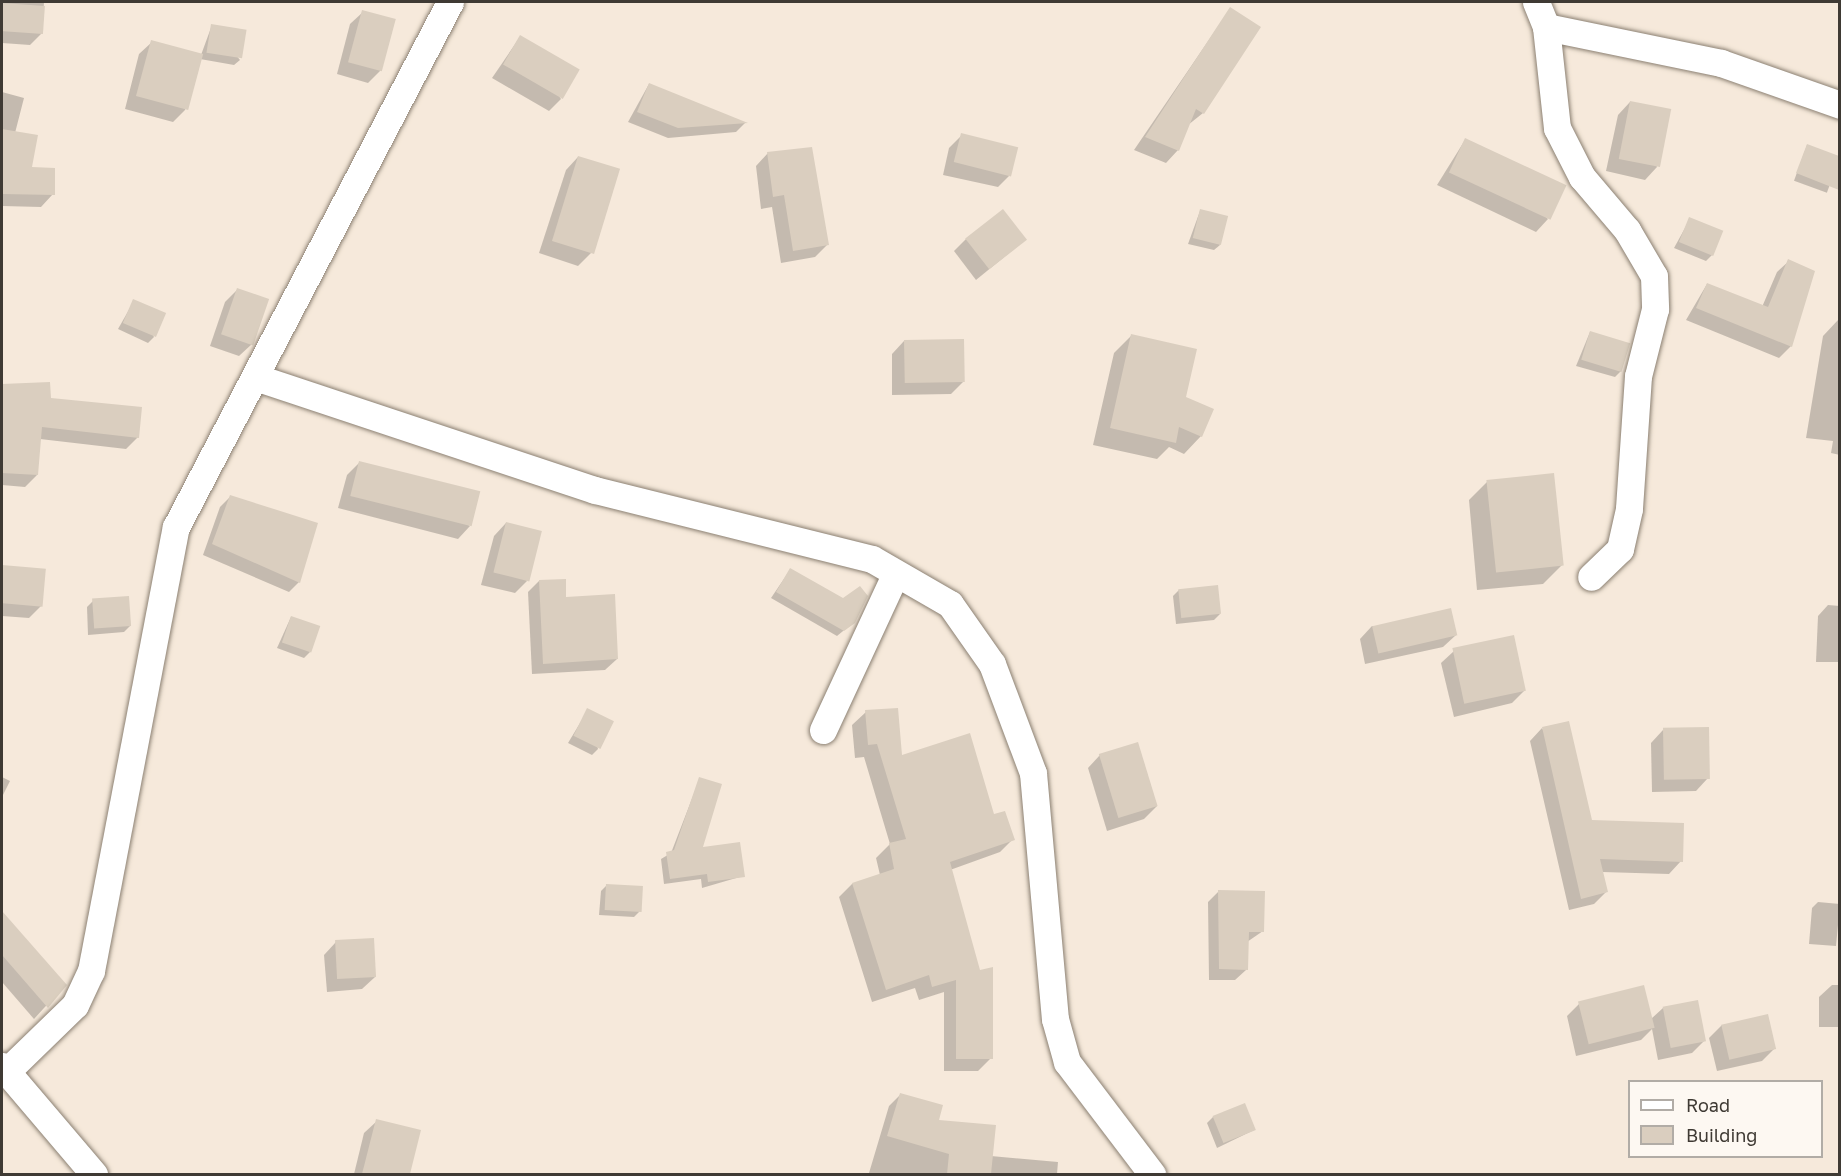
<!DOCTYPE html>
<style>
body{margin:0}
#map{position:relative;width:1841px;height:1176px;overflow:hidden;background:#f6e9db;font-family:"Golos Text",sans-serif}
div>[style]{position:absolute}
.shadow>*{inset:0;background:#0003;transform-origin:0 0}
.building>*{inset:0;background:#dacebf;transform-origin:0 0}
.roads{filter:drop-shadow(0 0 2px #8b8072) drop-shadow(0 0 2px #8b8072)}
.minor>*{height:27px;margin:-13.5px;padding:0 13.5px;transform-origin:13.5px;border-radius:13.5px;background:#fff}
span{translate:-50% -50%;white-space:nowrap;text-align:center;line-height:1.15;-webkit-text-stroke:4.5px #fdf8f2;paint-order:stroke}
.frame{position:absolute;inset:0;border:3px solid #3f3a34;pointer-events:none}
.legend{position:absolute;left:1628px;top:1080px;width:195px;height:78px;box-sizing:border-box;background:#fdf8f2;border:2px solid #b1aca6;margin:0;padding:8px 10px;list-style:none;font-size:18px;color:#3f3a34}
.legend li{display:flex;align-items:center;gap:12px;height:30px}
.legend b{width:30px;border:2px solid #b1aca6}
</style>
<div id="map">
<div class="shadow">
<i style="clip-path:polygon(2px 2px,44px 2px,42px 33px,30px 45px,2px 43px)"></i>
<i style="clip-path:polygon(1230px 9px,1259px 28px,1203px 113px,1188px 125px,1178px 150px,1166px 163px,1134px 150px)"></i>
<i style="clip-path:polygon(363px 12px,381px 70px,368px 83px,337px 74px,350px 24px)"></i>
<i style="clip-path:polygon(212px 25px,240px 60px,234px 65px,200px 59px,185px 110px,173px 122px,125px 109px,139px 54px,152px 42px,201px 55px)"></i>
<i style="clip-path:polygon(520px 37px,561px 99px,549px 111px,492px 78px)"></i>
<i style="clip-path:polygon(649px 84px,745px 123px,736px 132px,668px 138px,628px 122px)"></i>
<i style="clip-path:polygon(2px 92px,24px 98px,15px 133px,31px 169px,53px 194px,41px 207px,2px 206px)"></i>
<i style="clip-path:polygon(1630px 102px,1657px 167px,1645px 180px,1606px 171px,1618px 115px)"></i>
<i style="clip-path:polygon(962px 135px,1010px 175px,998px 187px,943px 175px,949px 148px)"></i>
<i style="clip-path:polygon(1465px 140px,1548px 219px,1536px 232px,1437px 185px)"></i>
<i style="left:1807px;top:145px;width:35px;height:38px;rotate:20deg"></i>
<i style="clip-path:polygon(768px 153px,827px 245px,815px 257px,781px 263px,772px 207px,761px 209px,756px 166px)"></i>
<i style="clip-path:polygon(578px 157px,591px 253px,578px 266px,539px 253px,566px 170px)"></i>
<i style="clip-path:polygon(1200px 211px,1220px 245px,1214px 250px,1188px 244px)"></i>
<i style="clip-path:polygon(1690px 219px,1712px 255px,1706px 261px,1674px 248px)"></i>
<i style="clip-path:polygon(966px 239px,1025px 240px,976px 280px,954px 251px)"></i>
<i style="clip-path:polygon(1789px 261px,1791px 346px,1779px 358px,1686px 320px,1707px 284px,1762px 307px,1777px 272px)"></i>
<i style="clip-path:polygon(237px 290px,252px 344px,239px 356px,210px 346px,225px 302px)"></i>
<i style="clip-path:polygon(134px 301px,154px 337px,148px 343px,118px 329px)"></i>
<i style="clip-path:polygon(1838px 320px,1840px 321px,1840px 455px,1831px 453px,1833px 441px,1806px 438px,1823px 336px)"></i>
<i style="clip-path:polygon(1590px 332px,1621px 371px,1615px 377px,1576px 366px)"></i>
<i style="clip-path:polygon(1131px 336px,1185px 398px,1201px 436px,1184px 454px,1169px 447px,1157px 459px,1093px 445px,1114px 353px)"></i>
<i style="clip-path:polygon(904px 341px,963px 382px,951px 394px,892px 395px,892px 354px)"></i>
<i style="clip-path:polygon(49px 383px,50px 399px,138px 437px,126px 449px,40px 439px,37px 475px,25px 487px,2px 485px,2px 385px)"></i>
<i style="clip-path:polygon(359px 463px,470px 526px,458px 539px,338px 508px,347px 475px)"></i>
<i style="clip-path:polygon(1487px 482px,1562px 565px,1543px 584px,1477px 590px,1469px 500px)"></i>
<i style="clip-path:polygon(230px 497px,299px 582px,289px 592px,203px 555px,220px 507px)"></i>
<i style="clip-path:polygon(506px 523px,527px 581px,515px 593px,481px 585px,494px 536px)"></i>
<i style="clip-path:polygon(3px 567px,41px 606px,29px 618px,2px 616px)"></i>
<i style="clip-path:polygon(790px 570px,854px 622px,837px 636px,771px 598px)"></i>
<i style="clip-path:polygon(539px 581px,565px 598px,617px 659px,605px 670px,532px 674px,528px 592px)"></i>
<i style="clip-path:polygon(1179px 590px,1220px 614px,1214px 620px,1176px 624px,1173px 596px)"></i>
<i style="clip-path:polygon(93px 601px,130px 626px,124px 632px,88px 635px,87px 607px)"></i>
<i style="clip-path:polygon(1828px 605px,1840px 606px,1840px 662px,1816px 662px,1818px 616px)"></i>
<i style="clip-path:polygon(291px 617px,310px 652px,304px 658px,277px 648px)"></i>
<i style="clip-path:polygon(1372px 626px,1456px 635px,1443px 647px,1365px 664px,1360px 639px)"></i>
<i style="clip-path:polygon(1454px 651px,1525px 690px,1512px 703px,1454px 717px,1441px 663px)"></i>
<i style="clip-path:polygon(588px 710px,598px 749px,592px 755px,568px 743px)"></i>
<i style="clip-path:polygon(866px 712px,901px 757px,993px 816px,1013px 839px,1000px 852px,950px 870px,979px 972px,991px 1058px,978px 1071px,944px 1071px,944px 992px,919px 1000px,915px 988px,872px 1002px,839px 897px,852px 884px,880px 875px,876px 858px,890px 844px,864px 757px,855px 758px,852px 725px)"></i>
<i style="clip-path:polygon(1542px 728px,1590px 822px,1681px 861px,1669px 874px,1602px 872px,1606px 892px,1594px 904px,1569px 910px,1530px 741px)"></i>
<i style="clip-path:polygon(1663px 730px,1708px 778px,1696px 791px,1652px 792px,1651px 743px)"></i>
<i style="clip-path:polygon(1100px 755px,1157px 806px,1144px 819px,1107px 831px,1088px 768px)"></i>
<i style="clip-path:polygon(2px 777px,10px 781px,2px 797px)"></i>
<i style="clip-path:polygon(700px 778px,701px 849px,743px 876px,702px 888px,701px 879px,664px 884px,661px 859px,671px 853px)"></i>
<i style="clip-path:polygon(607px 885px,640px 911px,634px 917px,599px 915px,601px 891px)"></i>
<i style="clip-path:polygon(1219px 891px,1263px 931px,1247px 942px,1246px 970px,1235px 980px,1209px 980px,1208px 902px)"></i>
<i style="clip-path:polygon(1818px 902px,1840px 904px,1836px 946px,1809px 944px,1812px 908px)"></i>
<i style="clip-path:polygon(14px 927px,65px 985px,34px 1019px,2px 982px,2px 938px)"></i>
<i style="clip-path:polygon(336px 942px,375px 977px,362px 989px,327px 992px,324px 955px)"></i>
<i style="clip-path:polygon(1832px 985px,1840px 985px,1840px 1027px,1819px 1027px,1819px 997px)"></i>
<i style="clip-path:polygon(1579px 1004px,1651px 1019px,1663px 1008px,1704px 1041px,1692px 1053px,1658px 1060px,1652px 1029px,1641px 1040px,1576px 1056px,1567px 1016px)"></i>
<i style="clip-path:polygon(1722px 1025px,1774px 1049px,1762px 1061px,1717px 1071px,1709px 1038px)"></i>
<i style="clip-path:polygon(900px 1095px,991px 1156px,1058px 1162px,1057px 1174px,856px 1174px,869px 1173px,889px 1106px)"></i>
<i style="clip-path:polygon(1213px 1117px,1254px 1130px,1217px 1148px,1207px 1123px)"></i>
<i style="clip-path:polygon(377px 1121px,419px 1132px,408px 1174px,354px 1174px,364px 1133px)"></i>
</div>
<div class="building">
<i style="left:2px;top:3px;width:43px;height:28px;rotate:4deg"></i>
<i style="clip-path:polygon(1230px 7px,1261px 27px,1204px 114px,1196px 109px,1179px 151px,1145px 137px)"></i>
<i style="left:362px;top:10px;width:35px;height:54px;rotate:15deg"></i>
<i style="left:211px;top:24px;width:36px;height:29px;rotate:9deg"></i>
<i style="left:520px;top:35px;width:69px;height:34px;rotate:30deg"></i>
<i style="left:151px;top:40px;width:54px;height:58px;rotate:15deg"></i>
<i style="clip-path:polygon(649px 83px,748px 123px,678px 128px,637px 112px)"></i>
<i style="left:1630px;top:101px;width:42px;height:59px;rotate:11deg"></i>
<i style="clip-path:polygon(2px 129px,38px 135px,32px 167px,55px 168px,55px 195px,2px 194px)"></i>
<i style="left:961px;top:133px;width:59px;height:30px;rotate:14deg"></i>
<i style="left:1465px;top:138px;width:112px;height:38px;rotate:25deg"></i>
<i style="clip-path:polygon(1807px 144px,1839px 156px,1839px 190px,1796px 173px)"></i>
<i style="clip-path:polygon(812px 147px,829px 245px,793px 251px,784px 195px,773px 197px,767px 152px)"></i>
<i style="left:578px;top:156px;width:44px;height:89px;rotate:17deg"></i>
<i style="left:1003px;top:209px;width:39px;height:48px;rotate:52deg"></i>
<i style="left:1200px;top:209px;width:29px;height:30px;rotate:14deg"></i>
<i style="left:1689px;top:217px;width:37px;height:27px;rotate:22deg"></i>
<i style="clip-path:polygon(1788px 259px,1815px 271px,1792px 347px,1696px 308px,1707px 283px,1768px 307px)"></i>
<i style="left:237px;top:288px;width:34px;height:49px;rotate:19deg"></i>
<i style="left:133px;top:299px;width:36px;height:26px;rotate:23deg"></i>
<i style="left:1590px;top:331px;width:42px;height:30px;rotate:17deg"></i>
<i style="clip-path:polygon(1131px 334px,1197px 349px,1186px 397px,1214px 409px,1202px 437px,1179px 427px,1176px 443px,1110px 428px)"></i>
<i style="left:964px;top:339px;width:43px;height:60px;rotate:89deg"></i>
<i style="clip-path:polygon(50px 382px,51px 398px,142px 407px,139px 438px,42px 427px,38px 475px,2px 473px,2px 384px)"></i>
<i style="left:359px;top:461px;width:125px;height:36px;rotate:14deg"></i>
<i style="left:1554px;top:473px;width:93px;height:68px;rotate:84deg"></i>
<i style="clip-path:polygon(230px 495px,318px 523px,300px 583px,212px 544px)"></i>
<i style="left:506px;top:522px;width:37px;height:52px;rotate:14deg"></i>
<i style="left:2px;top:565px;width:44px;height:38px;rotate:5deg"></i>
<i style="clip-path:polygon(790px 568px,843px 598px,860px 586px,868px 596px,855px 623px,844px 631px,776px 592px)"></i>
<i style="clip-path:polygon(566px 579px,566px 597px,615px 594px,618px 659px,543px 664px,539px 580px)"></i>
<i style="left:1218px;top:585px;width:29px;height:40px;rotate:84deg"></i>
<i style="left:129px;top:596px;width:30px;height:37px;rotate:86deg"></i>
<i style="left:1451px;top:608px;width:28px;height:81px;rotate:77deg"></i>
<i style="left:291px;top:616px;width:31px;height:28px;rotate:19deg"></i>
<i style="left:1514px;top:635px;width:57px;height:63px;rotate:78deg"></i>
<i style="left:587px;top:708px;width:30px;height:31px;rotate:26deg"></i>
<i style="clip-path:polygon(898px 708px,902px 755px,970px 733px,994px 814px,1005px 811px,1015px 840px,950px 862px,980px 970px,993px 967px,993px 1059px,956px 1059px,956px 980px,932px 987px,929px 975px,886px 990px,852px 883px,894px 869px,889px 843px,906px 839px,877px 744px,868px 745px,865px 710px)"></i>
<i style="clip-path:polygon(1569px 721px,1592px 820px,1684px 823px,1683px 862px,1600px 859px,1608px 892px,1581px 899px,1542px 727px)"></i>
<i style="left:1709px;top:727px;width:52px;height:46px;rotate:89deg"></i>
<i style="left:1138px;top:742px;width:67px;height:41px;rotate:73deg"></i>
<i style="clip-path:polygon(699px 777px,722px 784px,703px 847px,740px 842px,745px 877px,708px 882px,707px 874px,670px 879px,666px 852px,674px 850px)"></i>
<i style="left:606px;top:884px;width:37px;height:26px;rotate:3deg"></i>
<i style="clip-path:polygon(1218px 890px,1265px 891px,1264px 932px,1249px 932px,1248px 970px,1219px 969px)"></i>
<i style="clip-path:polygon(2px 911px,67px 985px,48px 1008px,2px 955px)"></i>
<i style="left:374px;top:938px;width:39px;height:39px;rotate:87deg"></i>
<i style="left:1644px;top:985px;width:44px;height:68px;rotate:76deg"></i>
<i style="left:1698px;top:1000px;width:42px;height:36px;rotate:79deg"></i>
<i style="left:1768px;top:1014px;width:36px;height:48px;rotate:77deg"></i>
<i style="clip-path:polygon(900px 1093px,943px 1105px,939px 1120px,996px 1125px,991px 1174px,947px 1174px,949px 1154px,887px 1136px)"></i>
<i style="left:1245px;top:1103px;width:29px;height:35px;rotate:68deg"></i>
<i style="clip-path:polygon(376px 1119px,421px 1130px,410px 1174px,362px 1174px)"></i>
</div>
<div class="roads">
<div class="minor">
<i style="left:1536px;top:2px;width:27px;rotate:68deg"></i>
<i style="left:1546px;top:27px;width:179px;rotate:11.6deg"></i>
<i style="left:1721px;top:63px;width:126px;rotate:19.4deg"></i>
<i style="left:1546px;top:27px;width:102px;rotate:83.8deg"></i>
<i style="left:1557px;top:128px;width:55px;rotate:63deg"></i>
<i style="left:1582px;top:177px;width:70px;rotate:49.7deg"></i>
<i style="left:1627px;top:230px;width:53px;rotate:59.6deg"></i>
<i style="left:1654px;top:276px;width:33px;rotate:88deg"></i>
<i style="left:1655px;top:309px;width:69px;rotate:104.2deg"></i>
<i style="left:1638px;top:376px;width:133px;rotate:93.9deg"></i>
<i style="left:1629px;top:509px;width:41px;rotate:102.7deg"></i>
<i style="left:1620px;top:549px;width:40px;rotate:136deg"></i>
<i style="left:255px;top:377px;width:358px;rotate:18.4deg"></i>
<i style="left:595px;top:490px;width:285px;rotate:14deg"></i>
<i style="left:872px;top:559px;width:90px;rotate:30deg"></i>
<i style="left:950px;top:604px;width:73px;rotate:55deg"></i>
<i style="left:992px;top:664px;width:116px;rotate:69.4deg"></i>
<i style="left:1033px;top:773px;width:247px;rotate:84.9deg"></i>
<i style="left:1055px;top:1019px;width:45px;rotate:74.4deg"></i>
<i style="left:1067px;top:1062px;width:141px;rotate:52.8deg"></i>
<i style="left:823px;top:730px;width:171px;rotate:-65.1deg"></i>
<i style="left:2px;top:1066px;width:142px;rotate:49.6deg"></i>
<i style="left:6px;top:1072px;width:96px;rotate:-44.2deg"></i>
<i style="left:75px;top:1005px;width:38px;rotate:-65deg"></i>
<i style="left:91px;top:971px;width:452px;rotate:-79.2deg"></i>
<i style="left:176px;top:527px;width:592px;rotate:-62.44deg"></i>
</div>
</div>
<div class="frame"></div>
<ul class="legend">
<li><b style="height:8px;background:#fff"></b>Road</li>
<li><b style="height:16px;background:#dacebf"></b>Building</li>
</ul>
</div>
